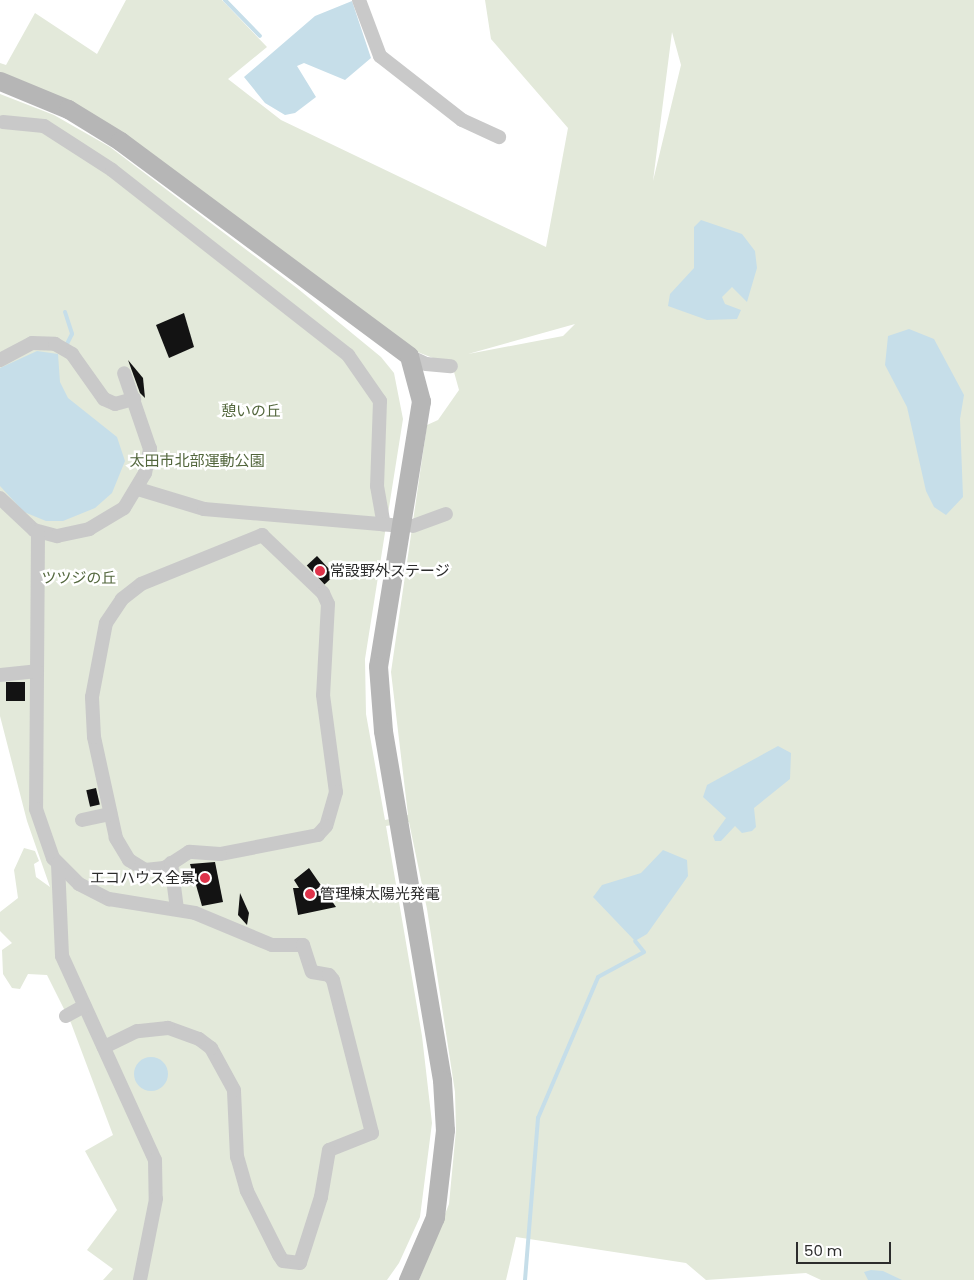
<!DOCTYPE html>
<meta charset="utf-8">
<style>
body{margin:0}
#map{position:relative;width:974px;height:1280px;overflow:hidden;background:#fff;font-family:Poppins,"Noto Sans JP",sans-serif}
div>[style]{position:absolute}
.green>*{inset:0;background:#e3e9da}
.water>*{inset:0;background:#c6dee9}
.round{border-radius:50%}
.stream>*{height:4px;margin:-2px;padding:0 2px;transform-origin:2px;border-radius:2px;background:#c6dee9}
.building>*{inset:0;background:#131313;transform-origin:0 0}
.street>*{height:14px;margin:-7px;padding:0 7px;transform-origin:7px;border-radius:7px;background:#c9c9c9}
.secondary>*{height:19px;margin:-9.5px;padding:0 9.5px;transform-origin:9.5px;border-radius:9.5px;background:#b6b6b6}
.dots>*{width:14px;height:14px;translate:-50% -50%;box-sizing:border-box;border:2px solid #fff;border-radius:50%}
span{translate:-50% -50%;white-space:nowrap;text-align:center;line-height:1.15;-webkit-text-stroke:5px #fff;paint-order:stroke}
.park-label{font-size:15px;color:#52663c}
.poi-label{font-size:15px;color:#2c2c2c}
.left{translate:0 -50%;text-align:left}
.right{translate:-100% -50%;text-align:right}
.scale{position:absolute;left:796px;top:1242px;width:95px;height:22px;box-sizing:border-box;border:2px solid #2c2c2c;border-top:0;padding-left:6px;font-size:15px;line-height:18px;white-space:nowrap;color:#2c2c2c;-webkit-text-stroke:4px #fff;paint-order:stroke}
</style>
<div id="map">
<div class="green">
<i style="clip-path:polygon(evenodd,126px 0,222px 0,267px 47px,228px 79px,281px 120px,546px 247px,568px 128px,491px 39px,485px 0,974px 0,974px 1280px,821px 1280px,806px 1273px,706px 1280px,686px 1263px,516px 1237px,506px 1280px,419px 1280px,449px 1204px,456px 1130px,455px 1092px,427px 909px,409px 822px,386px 826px,422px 1036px,432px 1123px,420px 1217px,399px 1263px,387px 1280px,103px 1280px,113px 1269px,87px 1250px,117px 1210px,85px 1151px,113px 1135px,71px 1023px,47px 975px,28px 974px,20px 989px,12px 988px,3px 974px,2px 950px,12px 943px,0 931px,0 912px,18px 898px,14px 870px,24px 848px,35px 851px,39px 861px,34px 864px,36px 877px,50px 887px,27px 821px,0 716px,0 94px,54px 115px,110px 147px,297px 288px,381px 357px,394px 373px,403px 419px,365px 659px,366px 714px,385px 820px,408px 815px,391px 672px,427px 425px,438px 420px,459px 390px,454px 372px,438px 360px,397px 344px,252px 233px,0 76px,0 63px,6px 65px,35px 13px,97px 54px,126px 0,672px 32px,681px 65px,653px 181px,672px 32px,126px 0,575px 324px,563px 336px,468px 354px,575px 324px)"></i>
</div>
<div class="water">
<i style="clip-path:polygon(352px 1px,371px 58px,345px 80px,304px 63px,297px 66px,316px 97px,295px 113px,285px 115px,265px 103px,244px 77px,315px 16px)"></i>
<i style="clip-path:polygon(701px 220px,742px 234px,755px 251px,757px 268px,747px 302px,732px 287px,722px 297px,725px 304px,741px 310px,737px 319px,707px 320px,668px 306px,670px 294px,694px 268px,694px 227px)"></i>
<i style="clip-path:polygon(909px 329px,934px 339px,964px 395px,960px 419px,963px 497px,946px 515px,934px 507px,926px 491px,907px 407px,885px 365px,888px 336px)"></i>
<i style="clip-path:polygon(37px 351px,58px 354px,60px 382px,68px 398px,117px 437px,125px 461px,112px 493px,95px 508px,63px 521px,46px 521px,24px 512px,0 486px,0 368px)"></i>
<i style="clip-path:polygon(778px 746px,791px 753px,790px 779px,754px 808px,756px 827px,752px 831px,742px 833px,735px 826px,721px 841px,715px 841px,713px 836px,726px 818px,703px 797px,707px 785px)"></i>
<i style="clip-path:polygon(663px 850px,687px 860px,688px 876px,647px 934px,635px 941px,593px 897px,602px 885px,641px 873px)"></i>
<i class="round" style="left:134px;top:1057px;width:34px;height:34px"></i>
<i style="clip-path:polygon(871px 1270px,883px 1271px,902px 1280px,868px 1280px,864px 1272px)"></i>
</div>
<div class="stream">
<i style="left:225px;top:0;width:50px;rotate:45.8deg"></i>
<i style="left:65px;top:312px;width:23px;rotate:72deg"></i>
<i style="left:72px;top:334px;width:13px;rotate:117deg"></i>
<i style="left:525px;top:1280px;width:163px;rotate:-85.4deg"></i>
<i style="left:538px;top:1118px;width:153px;rotate:-66.9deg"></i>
<i style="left:598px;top:977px;width:52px;rotate:-28.5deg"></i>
<i style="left:644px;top:952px;width:14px;rotate:-129deg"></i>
</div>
<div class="building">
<i style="clip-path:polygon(184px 313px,194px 347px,169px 358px,156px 325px)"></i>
<i style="clip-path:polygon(128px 360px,143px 378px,145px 398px,140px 393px)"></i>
<i style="left:317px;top:556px;width:26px;height:14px;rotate:47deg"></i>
<i style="left:25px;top:682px;width:19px;height:19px;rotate:90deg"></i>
<i style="left:96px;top:788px;width:17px;height:10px;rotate:77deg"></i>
<i style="clip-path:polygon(215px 862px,223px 902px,202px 906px,190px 864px)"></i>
<i style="clip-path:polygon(309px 868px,336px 907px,298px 915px,293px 888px,299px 888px,294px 880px)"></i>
<i style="clip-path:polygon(240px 893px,249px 913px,247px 925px,238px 915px)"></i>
</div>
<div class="street">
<i style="left:359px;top:0;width:60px;rotate:69.4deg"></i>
<i style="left:380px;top:56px;width:104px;rotate:38deg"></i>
<i style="left:462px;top:120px;width:41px;rotate:24.7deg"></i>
<i style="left:3px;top:122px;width:41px;rotate:5.6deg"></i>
<i style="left:44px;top:126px;width:81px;rotate:32.9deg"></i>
<i style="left:112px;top:170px;width:300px;rotate:38.1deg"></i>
<i style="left:348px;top:355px;width:56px;rotate:55.2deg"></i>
<i style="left:380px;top:401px;width:85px;rotate:92deg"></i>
<i style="left:377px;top:486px;width:39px;rotate:80deg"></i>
<i style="left:409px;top:356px;width:19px;rotate:25deg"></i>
<i style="left:426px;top:364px;width:25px;rotate:5deg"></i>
<i style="left:0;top:360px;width:36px;rotate:-28deg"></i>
<i style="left:32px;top:343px;width:23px;rotate:2deg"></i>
<i style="left:55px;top:344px;width:20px;rotate:30deg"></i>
<i style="left:72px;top:354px;width:55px;rotate:54.6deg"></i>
<i style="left:104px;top:399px;width:12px;rotate:24deg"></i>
<i style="left:115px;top:404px;width:20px;rotate:-15deg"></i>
<i style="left:138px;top:489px;width:69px;rotate:16.9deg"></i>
<i style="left:204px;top:509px;width:188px;rotate:4.9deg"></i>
<i style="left:0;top:498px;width:47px;rotate:43.3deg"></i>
<i style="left:34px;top:530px;width:24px;rotate:15deg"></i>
<i style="left:57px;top:536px;width:33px;rotate:-12deg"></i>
<i style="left:89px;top:529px;width:41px;rotate:-31deg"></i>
<i style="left:124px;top:508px;width:41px;rotate:-59deg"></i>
<i style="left:145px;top:473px;width:25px;rotate:-78deg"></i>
<i style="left:150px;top:449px;width:80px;rotate:-108.9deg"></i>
<i style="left:413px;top:526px;width:35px;rotate:-20deg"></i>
<i style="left:38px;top:532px;width:277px;rotate:90.4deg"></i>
<i style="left:36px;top:809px;width:52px;rotate:70.9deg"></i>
<i style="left:53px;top:858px;width:37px;rotate:45deg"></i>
<i style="left:79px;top:884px;width:34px;rotate:27deg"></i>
<i style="left:109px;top:899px;width:87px;rotate:9.2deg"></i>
<i style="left:195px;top:913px;width:83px;rotate:22.6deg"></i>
<i style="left:272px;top:945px;width:31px"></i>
<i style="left:303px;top:945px;width:28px;rotate:72deg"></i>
<i style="left:312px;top:972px;width:17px;rotate:10deg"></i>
<i style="left:329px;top:975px;width:6px;rotate:51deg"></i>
<i style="left:333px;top:980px;width:158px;rotate:75.7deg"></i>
<i style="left:372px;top:1133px;width:46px;rotate:158.4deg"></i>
<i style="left:329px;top:1150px;width:48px;rotate:99.7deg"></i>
<i style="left:321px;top:1197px;width:69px;rotate:107.7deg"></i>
<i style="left:300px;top:1263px;width:17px;rotate:-173deg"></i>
<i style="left:283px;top:1261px;width:7px;rotate:-124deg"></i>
<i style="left:279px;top:1255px;width:72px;rotate:-116.6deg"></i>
<i style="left:247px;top:1191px;width:35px;rotate:-106deg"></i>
<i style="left:237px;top:1157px;width:67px;rotate:-92.6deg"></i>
<i style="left:234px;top:1090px;width:48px;rotate:-118.7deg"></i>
<i style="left:211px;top:1048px;width:15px;rotate:-143deg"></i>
<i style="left:199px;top:1039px;width:33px;rotate:-160deg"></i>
<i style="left:168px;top:1028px;width:31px;rotate:174deg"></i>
<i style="left:137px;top:1031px;width:37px;rotate:154deg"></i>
<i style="left:262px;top:535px;width:84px;rotate:43.6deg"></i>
<i style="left:323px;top:593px;width:12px;rotate:66deg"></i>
<i style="left:328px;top:604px;width:91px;rotate:93.1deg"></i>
<i style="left:323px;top:695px;width:98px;rotate:82.4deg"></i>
<i style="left:336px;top:792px;width:35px;rotate:106deg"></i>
<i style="left:326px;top:826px;width:12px;rotate:132deg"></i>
<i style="left:318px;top:835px;width:100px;rotate:169deg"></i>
<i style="left:220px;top:854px;width:31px;rotate:-176deg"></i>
<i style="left:189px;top:852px;width:30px;rotate:147deg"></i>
<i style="left:164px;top:868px;width:19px;rotate:174deg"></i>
<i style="left:145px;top:870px;width:19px;rotate:-148deg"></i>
<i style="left:129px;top:860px;width:26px;rotate:-121deg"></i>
<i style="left:116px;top:838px;width:103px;rotate:-102.3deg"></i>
<i style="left:94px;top:737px;width:40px;rotate:-92.9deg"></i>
<i style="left:92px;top:697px;width:75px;rotate:-79.3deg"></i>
<i style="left:106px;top:623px;width:29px;rotate:-56deg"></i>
<i style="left:122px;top:599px;width:24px;rotate:-38deg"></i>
<i style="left:141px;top:584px;width:131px;rotate:-22deg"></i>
<i style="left:0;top:675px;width:37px;rotate:-6deg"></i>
<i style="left:82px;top:820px;width:29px;rotate:-12deg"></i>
<i style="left:171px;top:863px;width:46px;rotate:82.6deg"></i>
<i style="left:58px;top:864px;width:92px;rotate:87.5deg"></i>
<i style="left:62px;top:956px;width:224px;rotate:65.5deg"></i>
<i style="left:155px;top:1160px;width:39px;rotate:89deg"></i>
<i style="left:156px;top:1199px;width:83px;rotate:101.2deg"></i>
<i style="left:66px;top:1016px;width:21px;rotate:-29deg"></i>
</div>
<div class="secondary">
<i style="left:0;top:81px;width:74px;rotate:22.4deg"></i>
<i style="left:68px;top:109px;width:61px;rotate:31.6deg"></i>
<i style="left:120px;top:141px;width:360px;rotate:36.6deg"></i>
<i style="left:409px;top:356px;width:47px;rotate:75.1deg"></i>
<i style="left:421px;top:401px;width:268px;rotate:99.2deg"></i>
<i style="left:378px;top:666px;width:65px;rotate:85.6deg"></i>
<i style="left:383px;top:731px;width:354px;rotate:80.4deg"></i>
<i style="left:442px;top:1080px;width:50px;rotate:86.6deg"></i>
<i style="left:445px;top:1130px;width:88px;rotate:96.6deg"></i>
<i style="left:435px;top:1217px;width:69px;rotate:113.2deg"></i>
</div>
<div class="dots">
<i style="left:320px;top:571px;background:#de334a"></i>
<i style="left:205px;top:878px;background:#de334a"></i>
<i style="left:310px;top:894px;background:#de334a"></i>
</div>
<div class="park-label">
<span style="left:251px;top:411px">憩いの丘</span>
<span style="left:197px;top:461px">太田市北部運動公園</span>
<span style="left:79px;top:578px">ツツジの丘</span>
</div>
<div class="poi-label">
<span class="left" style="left:330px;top:571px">常設野外ステージ</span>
<span class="right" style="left:195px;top:878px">エコハウス全景</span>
<span class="left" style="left:320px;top:894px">管理棟太陽光発電</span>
</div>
<div class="scale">50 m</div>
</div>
